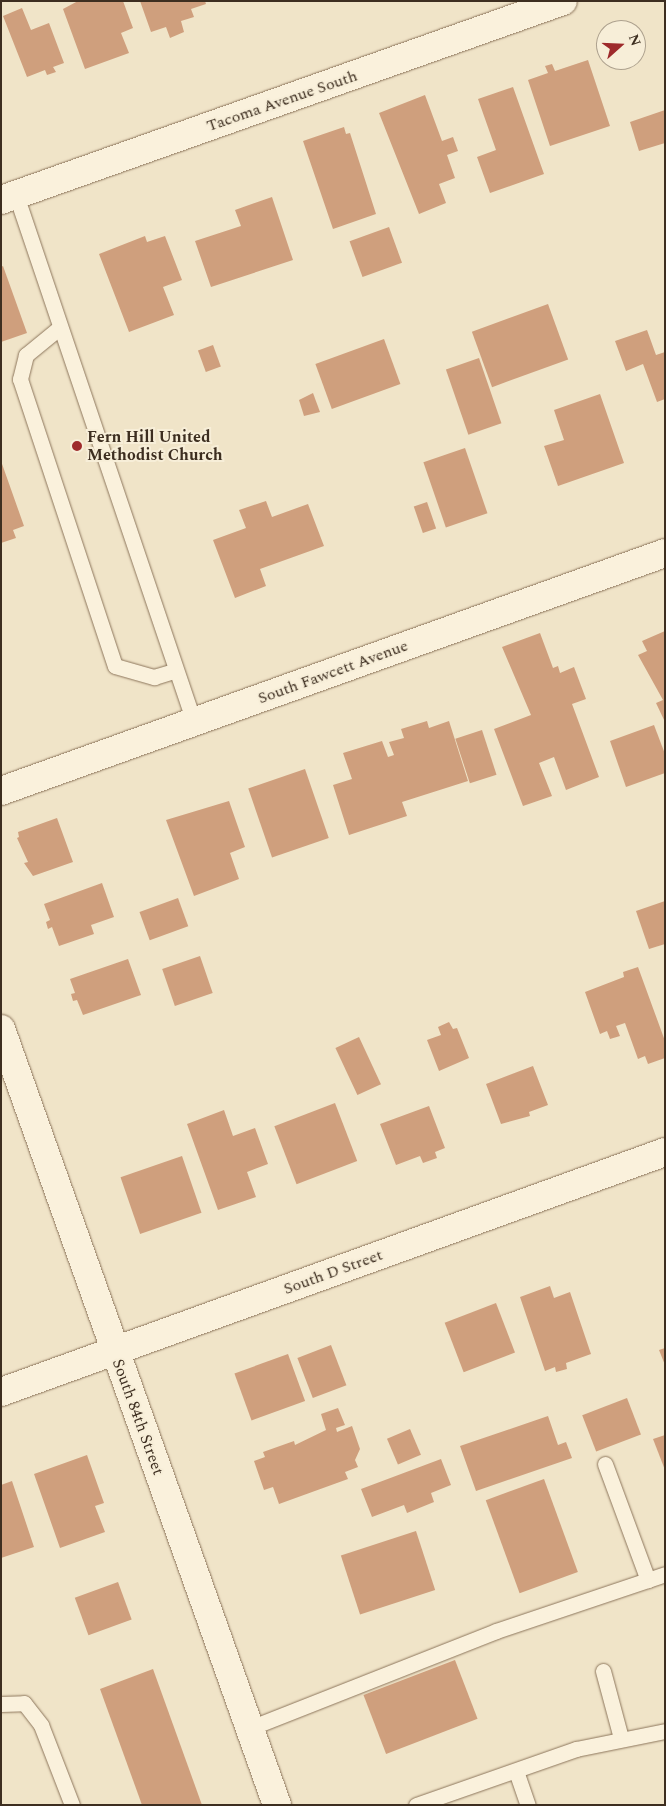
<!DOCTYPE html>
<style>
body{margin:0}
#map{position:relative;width:666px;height:1806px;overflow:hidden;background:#f0e4c8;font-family:Spectral,serif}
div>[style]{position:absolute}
.building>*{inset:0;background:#cf9f7d;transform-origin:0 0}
.roads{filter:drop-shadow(0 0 1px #8d765c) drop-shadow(0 0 1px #8d765c)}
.lane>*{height:15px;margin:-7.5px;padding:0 7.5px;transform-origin:7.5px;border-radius:7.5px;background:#faf1dc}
.street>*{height:28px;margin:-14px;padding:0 14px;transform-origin:14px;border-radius:14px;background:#faf1dc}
.secondary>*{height:28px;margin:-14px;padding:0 14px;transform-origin:14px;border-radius:14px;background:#faf1dc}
.dots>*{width:14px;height:14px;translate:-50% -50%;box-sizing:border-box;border:2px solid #f7eed8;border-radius:50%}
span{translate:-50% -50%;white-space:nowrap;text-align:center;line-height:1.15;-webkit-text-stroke:4px #f7eed8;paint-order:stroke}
.street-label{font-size:16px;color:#3d2e20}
.poi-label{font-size:16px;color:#3d2e20;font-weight:700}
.left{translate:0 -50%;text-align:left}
.frame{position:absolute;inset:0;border:2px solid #3d2e20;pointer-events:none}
.north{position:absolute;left:596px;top:20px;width:50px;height:50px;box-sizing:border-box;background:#f7eed8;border:1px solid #ada18e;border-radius:50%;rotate:70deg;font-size:14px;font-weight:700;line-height:20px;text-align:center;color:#3d2e20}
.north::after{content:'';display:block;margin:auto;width:18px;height:22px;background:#9e2a2b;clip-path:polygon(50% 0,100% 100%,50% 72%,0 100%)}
</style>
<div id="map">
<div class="building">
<i style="clip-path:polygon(78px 1px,123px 1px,133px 28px,121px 33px,129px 53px,85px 69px,63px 9px)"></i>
<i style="clip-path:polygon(140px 1px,205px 1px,206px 4px,191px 9px,194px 17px,181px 21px,184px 32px,170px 38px,166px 27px,151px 32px)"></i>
<i style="clip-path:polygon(22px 8px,31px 30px,49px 23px,64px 63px,53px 67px,56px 72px,47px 75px,45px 70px,27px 77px,3px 16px)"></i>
<i style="clip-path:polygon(588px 60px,610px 126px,550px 146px,528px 80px,548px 73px,545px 66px,552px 64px,555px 71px)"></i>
<i style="clip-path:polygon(513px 87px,544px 174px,490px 193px,477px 157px,496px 150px,478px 99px)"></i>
<i style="clip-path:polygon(425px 95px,442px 141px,453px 137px,458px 151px,447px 155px,455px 178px,439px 184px,446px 203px,419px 214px,379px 113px)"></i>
<i style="clip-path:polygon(665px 110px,665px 143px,639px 151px,630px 122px)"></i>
<i style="clip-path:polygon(344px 127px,346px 134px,350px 133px,376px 214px,333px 229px,303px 141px)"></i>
<i style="clip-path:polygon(272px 197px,293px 260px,211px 287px,195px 241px,241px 226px,235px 210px)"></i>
<i style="left:389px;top:227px;width:38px;height:42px;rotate:70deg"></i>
<i style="clip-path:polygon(145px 236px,147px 242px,165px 236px,182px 280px,163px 287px,174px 315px,129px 332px,99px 254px)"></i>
<i style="clip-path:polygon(3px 266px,27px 333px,1px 342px,1px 267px)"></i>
<i style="left:548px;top:304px;width:59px;height:81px;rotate:70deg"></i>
<i style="clip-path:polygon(647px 330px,656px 355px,665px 352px,665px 399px,657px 402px,643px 364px,626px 371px,615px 341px)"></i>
<i style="left:384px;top:339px;width:48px;height:73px;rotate:70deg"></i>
<i style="left:213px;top:345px;width:23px;height:16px;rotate:70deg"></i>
<i style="left:479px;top:358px;width:69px;height:35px;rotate:71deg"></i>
<i style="clip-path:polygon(313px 393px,320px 412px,304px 416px,299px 400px)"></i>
<i style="clip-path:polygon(600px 394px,624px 463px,558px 486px,544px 446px,564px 440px,554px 410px)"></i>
<i style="left:465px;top:448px;width:69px;height:44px;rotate:71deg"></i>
<i style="clip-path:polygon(1px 461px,24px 526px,13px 530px,16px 538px,1px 543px)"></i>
<i style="clip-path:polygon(266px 501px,272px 517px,308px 504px,324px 546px,260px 569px,266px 586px,235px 598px,213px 540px,246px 528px,239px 510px)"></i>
<i style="left:427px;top:502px;width:28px;height:14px;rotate:71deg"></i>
<i style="clip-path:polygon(665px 631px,665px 722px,656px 703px,663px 700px,638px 655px,647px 651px,642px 641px)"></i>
<i style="clip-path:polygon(540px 633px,553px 668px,558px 666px,560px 673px,574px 667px,586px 699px,572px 704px,599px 777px,566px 790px,554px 757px,539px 763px,552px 796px,523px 806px,494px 729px,531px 715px,502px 647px)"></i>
<i style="clip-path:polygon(427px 721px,429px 728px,449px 721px,468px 781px,402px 802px,407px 816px,349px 835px,333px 785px,352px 779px,343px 753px,382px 741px,388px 757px,394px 755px,389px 742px,404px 738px,401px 729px)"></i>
<i style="clip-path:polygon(654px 725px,665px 754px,665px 773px,626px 787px,610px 741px)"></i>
<i style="left:482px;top:730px;width:47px;height:28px;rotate:72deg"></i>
<i style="left:305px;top:769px;width:73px;height:60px;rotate:71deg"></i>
<i style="clip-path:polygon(229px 801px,245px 847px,230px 853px,239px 879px,194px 896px,166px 820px)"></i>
<i style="clip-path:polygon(57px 818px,73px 862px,33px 876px,24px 863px,28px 862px,17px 838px,19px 837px,18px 832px)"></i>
<i style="clip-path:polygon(102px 883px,114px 917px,91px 925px,94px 934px,59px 946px,52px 927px,48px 929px,46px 922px,50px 920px,44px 904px)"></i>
<i style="left:178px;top:898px;width:30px;height:41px;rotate:70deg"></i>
<i style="clip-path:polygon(665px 901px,665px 944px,649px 949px,636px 911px)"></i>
<i style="left:200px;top:956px;width:39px;height:40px;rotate:71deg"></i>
<i style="clip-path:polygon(128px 959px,141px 995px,83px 1015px,77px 1000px,73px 1001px,71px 994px,75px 993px,70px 979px)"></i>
<i style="clip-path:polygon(638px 967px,665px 1041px,665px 1058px,648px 1064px,645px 1056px,638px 1059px,625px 1023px,616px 1026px,620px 1036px,610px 1039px,607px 1031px,600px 1034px,585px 992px,624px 977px,623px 972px)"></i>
<i style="clip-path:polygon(449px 1022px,453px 1029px,457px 1028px,469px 1058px,439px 1071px,427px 1040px,441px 1035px,438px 1027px)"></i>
<i style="left:359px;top:1037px;width:52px;height:26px;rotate:65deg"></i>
<i style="clip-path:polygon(533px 1066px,548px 1105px,529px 1112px,530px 1116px,501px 1124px,486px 1084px)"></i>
<i style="left:335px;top:1103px;width:62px;height:65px;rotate:69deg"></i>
<i style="clip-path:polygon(429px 1106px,445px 1148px,435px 1152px,437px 1158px,423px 1163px,420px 1156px,396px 1165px,380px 1124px)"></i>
<i style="clip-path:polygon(224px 1110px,233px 1136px,255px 1128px,268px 1164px,247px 1172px,256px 1197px,218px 1210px,187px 1124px)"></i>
<i style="left:182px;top:1156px;width:60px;height:65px;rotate:71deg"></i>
<i style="clip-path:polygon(550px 1286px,554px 1298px,570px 1292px,591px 1354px,566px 1363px,567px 1369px,556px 1372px,555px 1367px,545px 1371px,520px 1297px)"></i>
<i style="left:496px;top:1303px;width:53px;height:55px;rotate:69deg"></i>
<i style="left:331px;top:1345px;width:43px;height:36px;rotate:69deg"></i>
<i style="clip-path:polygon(665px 1348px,665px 1365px,659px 1350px)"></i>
<i style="left:288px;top:1354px;width:50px;height:57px;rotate:70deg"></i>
<i style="left:627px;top:1398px;width:39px;height:48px;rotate:69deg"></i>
<i style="clip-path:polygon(338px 1408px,345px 1425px,336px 1428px,337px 1432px,352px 1426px,360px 1449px,355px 1460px,358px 1467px,345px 1472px,348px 1479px,279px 1504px,273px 1487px,264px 1490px,254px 1461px,265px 1457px,263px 1452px,294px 1441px,295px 1445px,326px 1430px,321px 1414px)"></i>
<i style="clip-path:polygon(548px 1416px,558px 1445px,566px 1442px,572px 1458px,476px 1491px,460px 1446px)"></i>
<i style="left:410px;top:1429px;width:28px;height:25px;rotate:67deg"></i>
<i style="clip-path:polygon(665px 1435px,665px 1470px,653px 1439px)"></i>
<i style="clip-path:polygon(87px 1455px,104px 1503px,95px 1506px,105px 1532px,60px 1548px,34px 1474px)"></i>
<i style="clip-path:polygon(441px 1459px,451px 1485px,431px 1493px,434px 1502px,407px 1513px,404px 1505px,372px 1517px,361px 1489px)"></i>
<i style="left:544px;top:1479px;width:99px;height:62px;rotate:70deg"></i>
<i style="clip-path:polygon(12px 1481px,34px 1547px,1px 1558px,1px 1485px)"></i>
<i style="left:416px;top:1531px;width:62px;height:79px;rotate:72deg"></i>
<i style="left:118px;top:1582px;width:40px;height:46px;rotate:70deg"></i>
<i style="left:455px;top:1660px;width:63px;height:98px;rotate:69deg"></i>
<i style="clip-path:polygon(153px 1669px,202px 1805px,142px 1805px,100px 1689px)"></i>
</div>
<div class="roads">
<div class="lane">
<i style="left:16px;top:195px;width:556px;rotate:71.34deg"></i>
<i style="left:59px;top:328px;width:43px;rotate:140.7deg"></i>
<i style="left:26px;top:355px;width:25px;rotate:104deg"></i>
<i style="left:20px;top:379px;width:302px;rotate:71.7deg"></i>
<i style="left:115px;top:666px;width:41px;rotate:15.8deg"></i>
<i style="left:154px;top:677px;width:21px;rotate:-17deg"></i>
<i style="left:605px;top:1464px;width:124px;rotate:69.7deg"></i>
<i style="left:603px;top:1671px;width:69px;rotate:75deg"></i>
<i style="left:1px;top:1704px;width:23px;rotate:-2deg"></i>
<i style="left:24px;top:1703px;width:28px;rotate:52deg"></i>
<i style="left:41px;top:1725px;width:86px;rotate:68.8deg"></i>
<i style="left:250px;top:1728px;width:264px;rotate:-21.5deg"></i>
<i style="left:496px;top:1631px;width:178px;rotate:-18.6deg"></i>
<i style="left:516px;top:1771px;width:36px;rotate:71deg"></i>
<i style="left:416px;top:1805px;width:170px;rotate:-19.3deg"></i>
<i style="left:576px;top:1749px;width:91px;rotate:-11.4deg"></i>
</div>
<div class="street">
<i style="left:1px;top:200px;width:596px;rotate:-19.5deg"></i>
<i style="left:1px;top:791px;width:705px;rotate:-19.72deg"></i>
<i style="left:1px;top:1392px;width:706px;rotate:-19.87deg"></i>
</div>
<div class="secondary">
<i style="left:1px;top:1029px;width:824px;rotate:70.42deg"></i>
</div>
</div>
<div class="dots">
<i style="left:77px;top:446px;background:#9e2a2b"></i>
</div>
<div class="street-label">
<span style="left:282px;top:101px;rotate:-19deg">Tacoma Avenue South</span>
<span style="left:333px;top:672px;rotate:-20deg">South Fawcett Avenue</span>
<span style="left:333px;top:1272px;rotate:-20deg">South D Street</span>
<span style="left:138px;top:1417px;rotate:70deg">South 84th Street</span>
</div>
<div class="poi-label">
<span class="left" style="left:87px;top:446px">Fern Hill United<br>Methodist Church</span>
</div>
<div class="frame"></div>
<div class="north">N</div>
</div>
